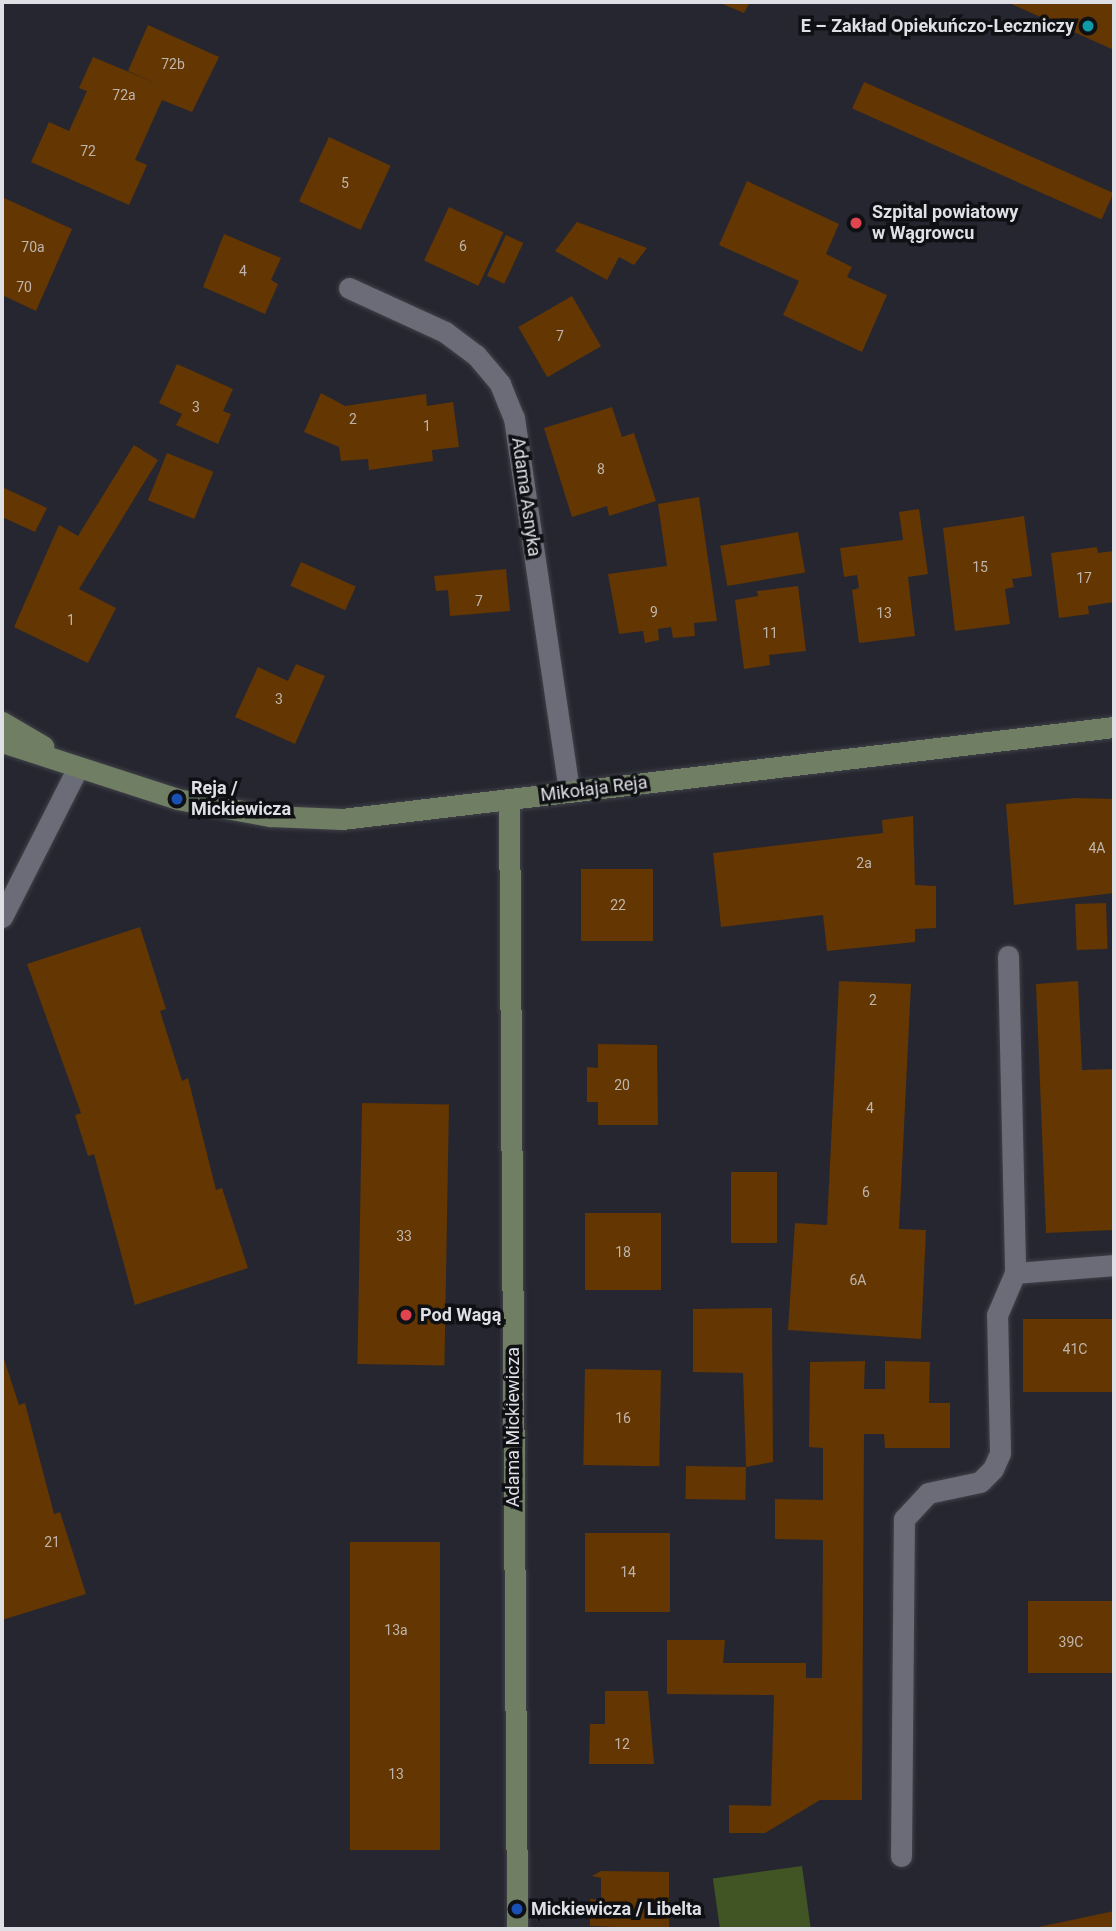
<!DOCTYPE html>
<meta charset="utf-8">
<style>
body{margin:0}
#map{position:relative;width:1116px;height:1931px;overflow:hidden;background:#262630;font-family:Roboto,sans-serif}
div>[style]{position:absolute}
.green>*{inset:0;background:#415424;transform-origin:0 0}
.building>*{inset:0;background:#633602;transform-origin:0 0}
.roads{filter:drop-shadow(0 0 2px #414149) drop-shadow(0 0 2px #414149)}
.street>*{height:21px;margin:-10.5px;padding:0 10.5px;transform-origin:10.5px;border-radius:10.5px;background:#6b6c78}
.secondary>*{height:21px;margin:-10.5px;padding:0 10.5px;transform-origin:10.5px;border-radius:10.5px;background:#707e64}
.dots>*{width:19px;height:19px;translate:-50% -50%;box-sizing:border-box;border:4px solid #0f1014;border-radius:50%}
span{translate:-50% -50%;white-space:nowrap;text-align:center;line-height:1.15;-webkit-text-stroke:7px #0f1014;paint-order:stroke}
.number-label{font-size:14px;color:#c0b5ad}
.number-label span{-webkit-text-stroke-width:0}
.poi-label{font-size:18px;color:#dfdfe6;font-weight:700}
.right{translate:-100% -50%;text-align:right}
.left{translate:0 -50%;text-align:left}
.street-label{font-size:18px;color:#dfdfe6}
.frame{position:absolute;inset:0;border:4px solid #dfdfe6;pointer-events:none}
</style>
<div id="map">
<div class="green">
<i style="left:802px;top:1866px;width:64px;height:90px;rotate:82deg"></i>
</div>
<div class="building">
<i style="clip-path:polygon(718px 2px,750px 2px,744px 13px)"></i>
<i style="clip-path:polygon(1007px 2px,1114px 2px,1114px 50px)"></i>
<i style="clip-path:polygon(148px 25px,219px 57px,192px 112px,162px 100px,135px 160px,147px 165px,129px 205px,31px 162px,49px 122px,69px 131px,87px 91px,79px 88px,93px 57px,160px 85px,128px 71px)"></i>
<i style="left:864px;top:82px;width:273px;height:29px;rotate:24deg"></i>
<i style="left:329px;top:137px;width:68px;height:71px;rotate:25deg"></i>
<i style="clip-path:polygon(747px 181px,839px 224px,826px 254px,852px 267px,847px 277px,887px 295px,862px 352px,783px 315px,799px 281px,719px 245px)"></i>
<i style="clip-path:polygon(2px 197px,72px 229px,36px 311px,2px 295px)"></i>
<i style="left:449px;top:207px;width:60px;height:59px;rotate:25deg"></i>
<i style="clip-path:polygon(577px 222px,647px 248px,634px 265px,619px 257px,607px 280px,555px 251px)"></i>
<i style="clip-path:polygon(224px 234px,281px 258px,271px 280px,278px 284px,265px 314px,203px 287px)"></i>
<i style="left:506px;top:235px;width:19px;height:45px;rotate:25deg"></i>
<i style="left:572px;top:296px;width:58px;height:62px;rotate:60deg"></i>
<i style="clip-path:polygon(177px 364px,233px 389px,223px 411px,231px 414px,218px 444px,176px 425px,182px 414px,159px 403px)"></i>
<i style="clip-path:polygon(321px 393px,345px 406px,426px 394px,427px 406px,453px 402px,459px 447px,432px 450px,433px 461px,369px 470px,368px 459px,341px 461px,339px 447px,304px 432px)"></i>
<i style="clip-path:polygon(612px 407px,622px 437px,634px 433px,656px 501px,609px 516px,607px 506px,572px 517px,544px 428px)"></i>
<i style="clip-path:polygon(134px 445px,158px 460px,79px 589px,116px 608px,88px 663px,14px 627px,59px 525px,78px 536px)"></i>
<i style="left:167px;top:453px;width:50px;height:51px;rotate:22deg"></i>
<i style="clip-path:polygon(2px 487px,47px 508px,35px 532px,2px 517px)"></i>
<i style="clip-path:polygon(699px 497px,717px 621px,694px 623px,695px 636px,673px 638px,671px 627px,658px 629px,659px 640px,645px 643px,643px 631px,619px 634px,608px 574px,667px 566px,658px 504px)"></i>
<i style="clip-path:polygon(919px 509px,928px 574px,908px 577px,915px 636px,859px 643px,852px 590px,859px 588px,857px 575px,844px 577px,840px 548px,903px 540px,899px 512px)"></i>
<i style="clip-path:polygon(1024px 516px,1032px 576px,1012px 579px,1014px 587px,1005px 589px,1010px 624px,955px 631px,943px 528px)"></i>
<i style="left:798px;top:532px;width:41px;height:79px;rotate:80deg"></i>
<i style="clip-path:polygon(1097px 547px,1098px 553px,1114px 551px,1114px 602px,1088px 606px,1089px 614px,1059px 618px,1051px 553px)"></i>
<i style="left:301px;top:562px;width:60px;height:26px;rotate:24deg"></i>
<i style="clip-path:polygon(506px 569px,510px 611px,450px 616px,448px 590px,436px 591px,434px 576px)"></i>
<i style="clip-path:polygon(798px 586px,806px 651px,769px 655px,770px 665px,744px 669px,735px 600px,758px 596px,757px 591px)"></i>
<i style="clip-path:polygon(296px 664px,325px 676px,295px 744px,235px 717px,258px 667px,288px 681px)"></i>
<i style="clip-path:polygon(1076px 798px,1114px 799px,1114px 893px,1014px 905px,1006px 804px)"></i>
<i style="clip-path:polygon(913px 816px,915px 885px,936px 886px,936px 928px,915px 929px,915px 942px,827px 951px,823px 915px,721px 927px,713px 853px,883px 833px,882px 820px)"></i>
<i style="left:581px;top:869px;width:72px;height:72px"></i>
<i style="left:1106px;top:903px;width:46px;height:31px;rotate:88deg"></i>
<i style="clip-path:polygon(140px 927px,166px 1009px,160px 1011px,182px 1081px,188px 1078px,216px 1190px,222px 1188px,248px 1268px,135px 1305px,94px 1154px,88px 1156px,75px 1115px,81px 1113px,27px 964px)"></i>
<i style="clip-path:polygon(839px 981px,911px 984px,899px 1229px,926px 1230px,921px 1339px,788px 1330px,795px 1223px,827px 1225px)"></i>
<i style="clip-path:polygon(1078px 981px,1082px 1070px,1114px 1069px,1114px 1230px,1046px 1233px,1036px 984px)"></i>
<i style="clip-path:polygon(598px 1044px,657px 1045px,658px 1125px,598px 1125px,598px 1102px,587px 1102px,587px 1067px,598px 1068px)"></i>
<i style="left:362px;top:1103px;width:87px;height:261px;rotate:1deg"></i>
<i style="left:731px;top:1172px;width:46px;height:71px"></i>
<i style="left:585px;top:1213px;width:76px;height:77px"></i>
<i style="clip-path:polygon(772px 1308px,773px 1462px,746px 1467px,743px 1373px,693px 1372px,693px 1309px)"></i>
<i style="left:1114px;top:1319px;width:73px;height:91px;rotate:90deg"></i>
<i style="clip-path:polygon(2px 1353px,19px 1405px,25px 1403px,54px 1514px,60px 1512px,86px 1594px,2px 1620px)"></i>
<i style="clip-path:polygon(865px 1361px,864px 1389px,885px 1389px,885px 1361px,930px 1362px,929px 1403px,950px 1403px,950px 1448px,885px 1448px,884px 1434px,864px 1434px,862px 1800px,820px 1800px,765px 1833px,729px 1833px,729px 1805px,771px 1806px,774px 1695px,667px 1694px,667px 1640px,725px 1640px,723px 1663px,806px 1663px,806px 1678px,822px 1678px,823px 1540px,775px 1539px,775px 1499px,823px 1500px,823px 1448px,809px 1447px,810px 1362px)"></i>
<i style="left:585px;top:1369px;width:76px;height:96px;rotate:1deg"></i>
<i style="left:686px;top:1466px;width:60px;height:33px;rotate:1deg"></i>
<i style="left:585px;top:1533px;width:85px;height:79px"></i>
<i style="left:350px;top:1542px;width:90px;height:308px"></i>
<i style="left:1114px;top:1601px;width:72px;height:86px;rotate:90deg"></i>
<i style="clip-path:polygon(605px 1691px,648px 1691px,654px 1764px,589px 1764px,590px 1724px,605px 1724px)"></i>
<i style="clip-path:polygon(601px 1871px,669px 1872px,669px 1929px,590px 1926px,590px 1899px,601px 1900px,601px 1878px,592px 1876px)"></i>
<i style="clip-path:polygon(1114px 1911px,1114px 1929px,1034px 1929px,1034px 1928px)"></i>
</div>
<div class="roads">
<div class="street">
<i style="left:349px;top:288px;width:106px;rotate:24.6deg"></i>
<i style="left:445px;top:332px;width:39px;rotate:37deg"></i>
<i style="left:476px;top:355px;width:38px;rotate:50deg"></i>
<i style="left:500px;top:384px;width:37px;rotate:68deg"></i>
<i style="left:514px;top:418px;width:378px;rotate:81.6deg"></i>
<i style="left:2px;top:917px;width:168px;rotate:-63.1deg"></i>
<i style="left:1008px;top:956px;width:317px;rotate:88.7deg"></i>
<i style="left:901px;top:1856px;width:337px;rotate:-89.5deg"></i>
<i style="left:904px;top:1519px;width:35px;rotate:-47deg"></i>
<i style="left:928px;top:1493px;width:53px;rotate:-11.9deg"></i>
<i style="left:980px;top:1482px;width:18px;rotate:-45deg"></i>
<i style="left:993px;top:1469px;width:17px;rotate:-66deg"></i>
<i style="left:1000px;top:1453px;width:138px;rotate:-91.2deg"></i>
<i style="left:997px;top:1315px;width:46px;rotate:-66.8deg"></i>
<i style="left:1015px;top:1273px;width:99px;rotate:-4.6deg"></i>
</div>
<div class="secondary">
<i style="left:2px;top:722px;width:48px;rotate:30.3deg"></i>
<i style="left:2px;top:742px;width:184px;rotate:18deg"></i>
<i style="left:177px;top:799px;width:95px;rotate:10.4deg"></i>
<i style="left:270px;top:816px;width:72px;rotate:2.4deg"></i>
<i style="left:342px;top:819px;width:777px;rotate:-6.8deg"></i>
<i style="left:509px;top:799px;width:1130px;rotate:89.59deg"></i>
</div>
</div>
<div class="dots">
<i style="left:1088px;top:26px;background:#0f9aa8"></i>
<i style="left:856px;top:223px;background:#e0444e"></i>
<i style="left:177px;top:799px;background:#1a4fb4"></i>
<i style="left:406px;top:1315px;background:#e0444e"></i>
<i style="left:517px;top:1909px;background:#1a4fb4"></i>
</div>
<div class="number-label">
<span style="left:173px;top:64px">72b</span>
<span style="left:124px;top:95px">72a</span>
<span style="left:88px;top:151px">72</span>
<span style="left:345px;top:183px">5</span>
<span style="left:463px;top:246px">6</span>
<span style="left:33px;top:247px">70a</span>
<span style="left:243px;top:271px">4</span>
<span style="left:24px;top:287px">70</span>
<span style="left:560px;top:336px">7</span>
<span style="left:196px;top:407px">3</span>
<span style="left:353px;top:419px">2</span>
<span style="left:427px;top:426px">1</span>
<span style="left:601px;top:469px">8</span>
<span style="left:980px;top:567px">15</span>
<span style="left:1084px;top:578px">17</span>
<span style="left:479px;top:601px">7</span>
<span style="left:654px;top:612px">9</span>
<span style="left:884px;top:613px">13</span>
<span style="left:71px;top:620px">1</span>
<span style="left:770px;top:633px">11</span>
<span style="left:279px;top:699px">3</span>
<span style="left:1097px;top:848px">4A</span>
<span style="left:864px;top:863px">2a</span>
<span style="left:618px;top:905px">22</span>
<span style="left:873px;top:1000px">2</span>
<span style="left:622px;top:1085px">20</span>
<span style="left:870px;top:1108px">4</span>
<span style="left:866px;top:1192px">6</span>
<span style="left:404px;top:1236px">33</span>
<span style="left:623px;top:1252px">18</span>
<span style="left:858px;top:1280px">6A</span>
<span style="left:1075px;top:1349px">41C</span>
<span style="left:623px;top:1418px">16</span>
<span style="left:52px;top:1542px">21</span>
<span style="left:628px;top:1572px">14</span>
<span style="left:396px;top:1630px">13a</span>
<span style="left:1071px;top:1642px">39C</span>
<span style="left:622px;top:1744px">12</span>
<span style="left:396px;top:1774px">13</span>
</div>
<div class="poi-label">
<span class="right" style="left:1074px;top:26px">E – Zakład Opiekuńczo-Leczniczy</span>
<span class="left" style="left:872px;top:223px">Szpital powiatowy<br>w Wągrowcu</span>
<span class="left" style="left:191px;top:799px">Reja /<br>Mickiewicza</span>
<span class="left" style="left:420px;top:1315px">Pod Wagą</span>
<span class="left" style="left:531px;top:1909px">Mickiewicza / Libelta</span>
</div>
<div class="street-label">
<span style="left:526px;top:497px;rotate:82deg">Adama Asnyka</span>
<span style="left:594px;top:789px;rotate:-7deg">Mikołaja Reja</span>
<span style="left:513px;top:1427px;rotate:-90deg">Adama Mickiewicza</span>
</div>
<div class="frame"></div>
</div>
